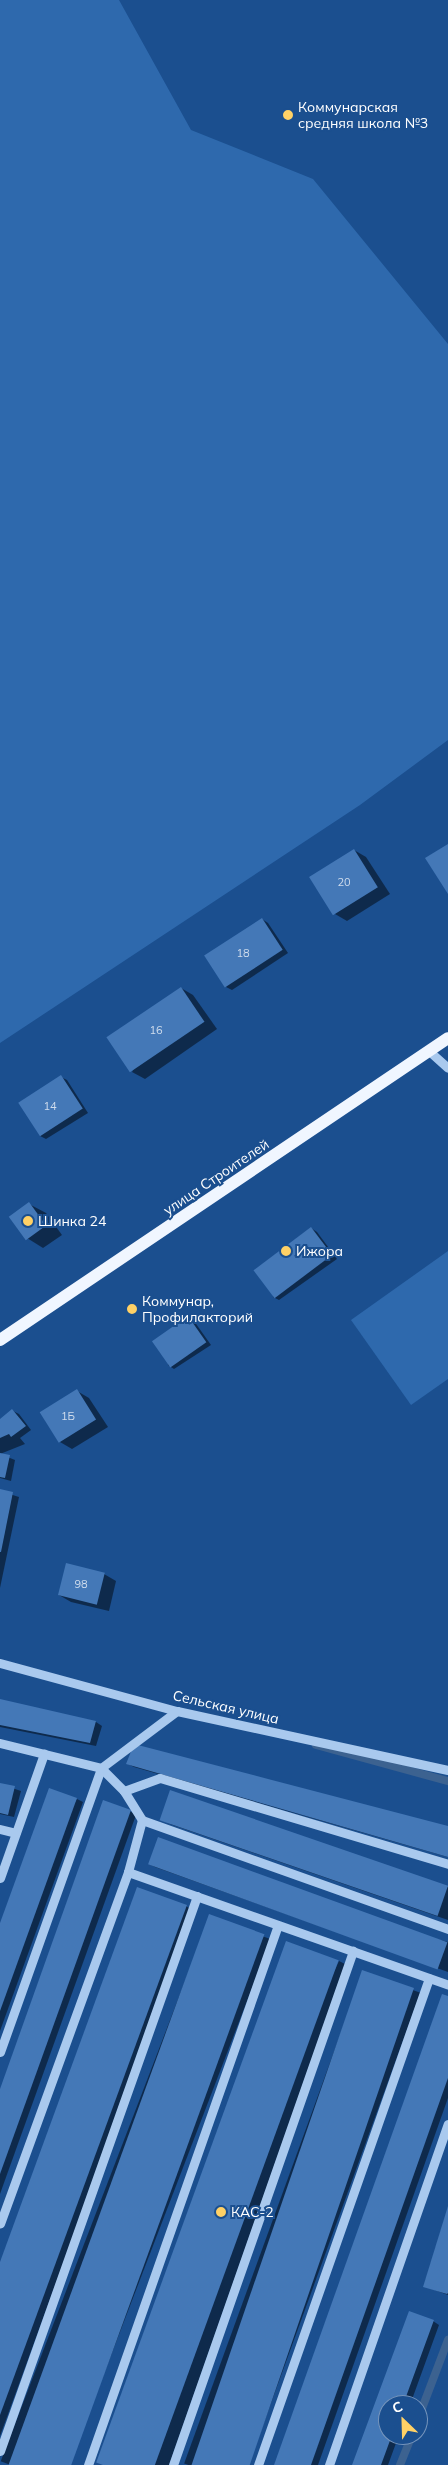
<!DOCTYPE html>
<meta charset="utf-8">
<style>
body{margin:0}
#map{position:relative;width:448px;height:2465px;overflow:hidden;background:#1b4f8f;font-family:Mulish,sans-serif}
div>[style]{position:absolute}
.green>*{inset:0;background:#2e69ad}
.shadow>*{inset:0;background:#0007;transform-origin:0 0}
.stream>*{height:8px;margin:-4px;padding:0 4px;transform-origin:4px;border-radius:4px;background:#3c6290}
.building>*{inset:0;background:#4478b7;transform-origin:0 0}
.minor>*{height:9px;margin:-4.5px;padding:0 4.5px;transform-origin:4.5px;border-radius:4.5px;background:#a9c9ee}
.major>*{height:12px;margin:-6px;padding:0 6px;transform-origin:6px;border-radius:6px;background:#f0f6ff}
.dots>*{width:14px;height:14px;translate:-50% -50%;box-sizing:border-box;border:2px solid #1b4f8f;border-radius:50%}
span{translate:-50% -50%;white-space:nowrap;text-align:center;line-height:1.15;-webkit-text-stroke:4px #1b4f8f;paint-order:stroke}
.number-label{font-size:11px;color:#d0dded}
.number-label span{-webkit-text-stroke-width:0}
.poi-label{font-size:14px;color:#fff}
.left{translate:0 -50%;text-align:left}
.street-label{font-size:14px;color:#fff}
.north{position:absolute;left:378px;top:2395px;width:50px;height:50px;box-sizing:border-box;background:#1b4f8f;border:1px solid #7695bc;border-radius:50%;rotate:336deg;font-size:14px;font-weight:700;line-height:20px;text-align:center;color:#fff}
.north::after{content:'';display:block;margin:auto;width:18px;height:22px;background:#ffd166;clip-path:polygon(50% 0,100% 100%,50% 72%,0 100%)}
</style>
<div id="map">
<div class="green">
<i style="clip-path:polygon(0 0,119px 0,191px 130px,313px 179px,448px 344px,448px 740px,360px 805px,0 1043px)"></i>
<i style="clip-path:polygon(448px 1251px,448px 1379px,411px 1405px,351px 1320px)"></i>
</div>
<div class="shadow">
<i style="clip-path:polygon(354px 850px,366px 857px,390px 894px,347px 921px,335px 914px)"></i>
<i style="clip-path:polygon(262px 919px,268px 923px,288px 953px,232px 990px,226px 987px)"></i>
<i style="clip-path:polygon(181px 988px,193px 995px,217px 1029px,145px 1079px,132px 1072px)"></i>
<i style="clip-path:polygon(61px 1077px,67px 1080px,88px 1113px,46px 1139px,40px 1136px)"></i>
<i style="clip-path:polygon(29px 1204px,46px 1213px,62px 1235px,43px 1248px,27px 1238px)"></i>
<i style="clip-path:polygon(311px 1228px,317px 1232px,337px 1259px,279px 1300px,273px 1297px)"></i>
<i style="clip-path:polygon(188px 1318px,194px 1321px,211px 1345px,174px 1369px,168px 1365px)"></i>
<i style="clip-path:polygon(77px 1391px,89px 1398px,108px 1427px,72px 1449px,60px 1442px)"></i>
<i style="clip-path:polygon(13px 1411px,19px 1414px,31px 1430px,20px 1438px,25px 1444px,0 1454px,0 1422px)"></i>
<i style="clip-path:polygon(0 1454px,15px 1460px,11px 1481px,0 1478px)"></i>
<i style="clip-path:polygon(0 1491px,19px 1497px,0 1588px)"></i>
<i style="clip-path:polygon(104px 1574px,116px 1581px,109px 1611px,71px 1602px,59px 1595px)"></i>
<i style="clip-path:polygon(0 1700px,96px 1722px,102px 1726px,96px 1746px,0 1727px)"></i>
<i style="clip-path:polygon(128px 1764px,448px 1827px,448px 1857px,134px 1767px)"></i>
<i style="clip-path:polygon(0 1784px,21px 1791px,14px 1817px,0 1814px)"></i>
<i style="clip-path:polygon(77px 1799px,83px 1802px,0 2031px,0 1927px)"></i>
<i style="clip-path:polygon(130px 1811px,136px 1815px,0 2194px,0 2092px)"></i>
<i style="clip-path:polygon(167px 1823px,448px 1887px,448px 1920px)"></i>
<i style="clip-path:polygon(149px 1864px,448px 1942px,448px 1972px,155px 1867px)"></i>
<i style="clip-path:polygon(186px 1906px,192px 1910px,0 2436px,0 2266px)"></i>
<i style="left:210px;top:1916px;width:65px;height:584px;rotate:21deg"></i>
<i style="clip-path:polygon(339px 1961px,345px 1964px,169px 2465px,103px 2465px)"></i>
<i style="left:363px;top:1972px;width:61px;height:523px;rotate:20deg"></i>
<i style="clip-path:polygon(448px 1998px,448px 2098px,318px 2465px,276px 2465px)"></i>
<i style="clip-path:polygon(448px 2208px,448px 2295px,424px 2286px)"></i>
<i style="clip-path:polygon(433px 2321px,439px 2325px,410px 2405px,388px 2405px,388px 2435px,399px 2435px,388px 2465px,353px 2465px)"></i>
</div>
<div class="stream">
<i style="left:316px;top:1745px;width:137px;rotate:15.3deg"></i>
<i style="left:418px;top:2419px;width:85px;rotate:-69.2deg"></i>
<i style="left:400px;top:2465px;width:32px;rotate:-68deg"></i>
</div>
<div class="building">
<i style="clip-path:polygon(448px 844px,448px 894px,425px 858px)"></i>
<i style="left:354px;top:849px;width:45px;height:53px;rotate:58deg"></i>
<i style="left:262px;top:918px;width:38px;height:69px;rotate:57deg"></i>
<i style="left:181px;top:987px;width:42px;height:90px;rotate:56deg"></i>
<i style="left:61px;top:1075px;width:40px;height:51px;rotate:57deg"></i>
<i style="left:29px;top:1202px;width:29px;height:25px;rotate:54deg"></i>
<i style="left:311px;top:1227px;width:35px;height:72px;rotate:53deg"></i>
<i style="left:188px;top:1316px;width:32px;height:44px;rotate:55deg"></i>
<i style="left:77px;top:1389px;width:36px;height:44px;rotate:58deg"></i>
<i style="clip-path:polygon(12px 1409px,26px 1426px,11px 1437px,9px 1434px,0 1438px,0 1419px)"></i>
<i style="clip-path:polygon(0 1453px,10px 1455px,5px 1478px,0 1477px)"></i>
<i style="clip-path:polygon(0 1489px,13px 1492px,1px 1552px,0 1552px)"></i>
<i style="left:66px;top:1563px;width:40px;height:33px;rotate:14deg"></i>
<i style="clip-path:polygon(0 1699px,96px 1721px,90px 1743px,0 1725px)"></i>
<i style="clip-path:polygon(134px 1744px,448px 1826px,448px 1857px,126px 1764px)"></i>
<i style="clip-path:polygon(0 1783px,15px 1786px,8px 1815px,0 1813px)"></i>
<i style="clip-path:polygon(49px 1788px,77px 1798px,0 2011px,0 1923px)"></i>
<i style="left:170px;top:1790px;width:294px;height:32px;rotate:19deg"></i>
<i style="clip-path:polygon(103px 1800px,131px 1810px,0 2174px,0 2089px)"></i>
<i style="left:158px;top:1837px;width:308px;height:29px;rotate:20deg"></i>
<i style="clip-path:polygon(137px 1887px,187px 1905px,0 2415px,0 2262px)"></i>
<i style="left:209px;top:1914px;width:59px;height:586px;rotate:20deg"></i>
<i style="left:286px;top:1941px;width:56px;height:555px;rotate:20deg"></i>
<i style="left:362px;top:1970px;width:55px;height:525px;rotate:19deg"></i>
<i style="clip-path:polygon(442px 1994px,448px 1996px,448px 2078px,311px 2465px,274px 2465px)"></i>
<i style="clip-path:polygon(448px 2206px,448px 2293px,447px 2294px,423px 2287px)"></i>
<i style="clip-path:polygon(409px 2311px,434px 2320px,403px 2405px,388px 2405px,388px 2435px,392px 2435px,381px 2465px,352px 2465px)"></i>
</div>
<div class="minor">
<i style="left:429px;top:1051px;width:25px;rotate:42deg"></i>
<i style="left:0;top:1663px;width:183px;rotate:15.2deg"></i>
<i style="left:177px;top:1711px;width:277px;rotate:12.3deg"></i>
<i style="left:0;top:1743px;width:104px;rotate:13.9deg"></i>
<i style="left:101px;top:1768px;width:33px;rotate:45deg"></i>
<i style="left:124px;top:1791px;width:34px;rotate:58deg"></i>
<i style="left:142px;top:1820px;width:54px;rotate:105.1deg"></i>
<i style="left:128px;top:1872px;width:374px;rotate:110deg"></i>
<i style="left:124px;top:1791px;width:38px;rotate:-20deg"></i>
<i style="left:160px;top:1778px;width:301px;rotate:16.6deg"></i>
<i style="left:142px;top:1820px;width:325px;rotate:19.6deg"></i>
<i style="left:0;top:1829px;width:16px;rotate:14deg"></i>
<i style="left:128px;top:1872px;width:339px;rotate:19.4deg"></i>
<i style="left:0;top:1878px;width:132px;rotate:-70.5deg"></i>
<i style="left:0;top:2052px;width:301px;rotate:-70.4deg"></i>
<i style="left:101px;top:1768px;width:95px;rotate:-36.9deg"></i>
<i style="left:0;top:2451px;width:589px;rotate:-70.46deg"></i>
<i style="left:88px;top:2465px;width:572px;rotate:-70.62deg"></i>
<i style="left:173px;top:2465px;width:545px;rotate:-70.7deg"></i>
<i style="left:258px;top:2465px;width:516px;rotate:-70.65deg"></i>
<i style="left:329px;top:2465px;width:361px;rotate:-70.8deg"></i>
</div>
<div class="major">
<i style="left:0;top:1340px;width:540px;rotate:-33.98deg"></i>
</div>
<div class="dots">
<i style="left:288px;top:115px;background:#ffd166"></i>
<i style="left:28px;top:1221px;background:#ffd166"></i>
<i style="left:286px;top:1251px;background:#ffd166"></i>
<i style="left:132px;top:1309px;background:#ffd166"></i>
<i style="left:221px;top:2212px;background:#ffd166"></i>
</div>
<div class="number-label">
<span style="left:344px;top:882px">20</span>
<span style="left:243px;top:953px">18</span>
<span style="left:156px;top:1030px">16</span>
<span style="left:50px;top:1106px">14</span>
<span style="left:68px;top:1416px">1Б</span>
<span style="left:81px;top:1584px">98</span>
</div>
<div class="poi-label">
<span class="left" style="left:298px;top:115px">Коммунарская<br>средняя школа №3</span>
<span class="left" style="left:38px;top:1221px">Шинка 24</span>
<span class="left" style="left:296px;top:1251px">Ижора</span>
<span class="left" style="left:142px;top:1309px">Коммунар,<br>Профилакторий</span>
<span class="left" style="left:231px;top:2212px">КАС-2</span>
</div>
<div class="street-label">
<span style="left:216px;top:1177px;rotate:-34deg">улица Строителей</span>
<span style="left:226px;top:1707px;rotate:13deg">Сельская улица</span>
</div>
<div class="north">С</div>
</div>
